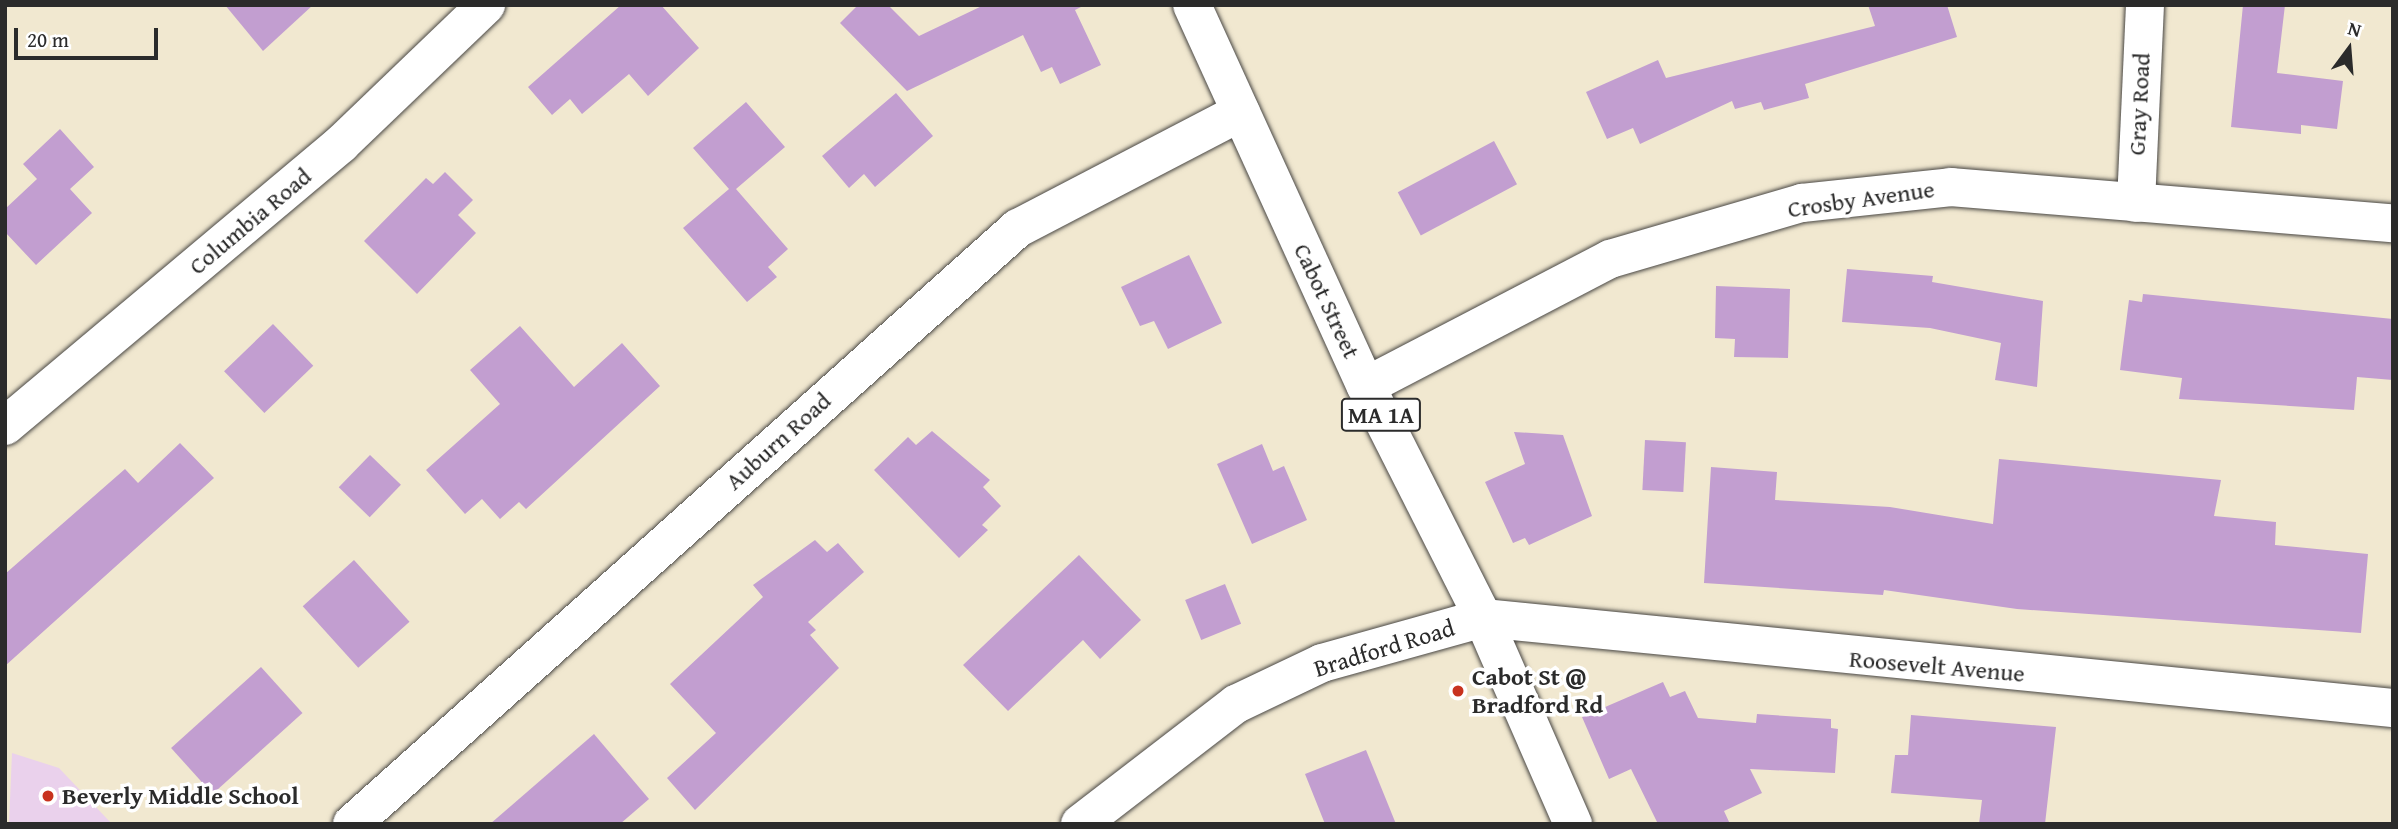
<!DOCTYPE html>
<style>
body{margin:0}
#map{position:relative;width:2398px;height:829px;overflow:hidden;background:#f1e8d0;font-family:"Gentium Book Plus",serif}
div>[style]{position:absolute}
.built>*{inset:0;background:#ead1ec}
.building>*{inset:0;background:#c29ed0;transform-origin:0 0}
.roads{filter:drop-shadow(0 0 2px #494744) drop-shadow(0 0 2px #494744)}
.minor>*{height:38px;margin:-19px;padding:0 19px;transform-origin:19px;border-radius:19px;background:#fff}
.highway>*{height:38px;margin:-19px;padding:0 19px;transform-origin:19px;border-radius:19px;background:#fff}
.dots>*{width:19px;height:19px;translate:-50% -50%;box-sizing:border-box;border:4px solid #fff;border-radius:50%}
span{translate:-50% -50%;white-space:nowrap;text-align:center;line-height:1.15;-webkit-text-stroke:7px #fff;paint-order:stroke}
.shield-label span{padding:2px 5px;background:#fff;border:2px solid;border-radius:5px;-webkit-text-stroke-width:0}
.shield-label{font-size:23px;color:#2b2b2b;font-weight:700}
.street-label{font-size:24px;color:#2b2b2b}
.poi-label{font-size:24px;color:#2b2b2b;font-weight:700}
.left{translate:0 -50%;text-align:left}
.frame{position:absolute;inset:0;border:7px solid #2b2b2b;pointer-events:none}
.north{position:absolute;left:2314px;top:14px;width:70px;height:70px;-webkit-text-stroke:5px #fff;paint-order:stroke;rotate:16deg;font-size:19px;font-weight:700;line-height:28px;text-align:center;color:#2b2b2b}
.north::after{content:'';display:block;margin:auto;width:24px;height:32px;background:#2b2b2b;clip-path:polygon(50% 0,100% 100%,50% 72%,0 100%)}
.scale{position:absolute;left:14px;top:28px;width:144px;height:32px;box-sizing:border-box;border:4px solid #2b2b2b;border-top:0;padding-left:9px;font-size:21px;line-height:24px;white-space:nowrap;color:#2b2b2b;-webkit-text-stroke:5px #fff;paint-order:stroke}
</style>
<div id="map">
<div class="built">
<i style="clip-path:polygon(12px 753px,59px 768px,112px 824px,9px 824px)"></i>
</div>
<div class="building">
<i style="clip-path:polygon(225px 5px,313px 5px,263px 51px)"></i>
<i style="clip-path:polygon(621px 5px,661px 5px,699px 48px,648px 96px,629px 74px,582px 114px,570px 99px,552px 115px,528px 87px)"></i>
<i style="clip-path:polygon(858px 5px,888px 5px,919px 36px,984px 5px,1085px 5px,1075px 10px,1101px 65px,1060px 84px,1052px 67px,1041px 72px,1023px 35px,907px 91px,840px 23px)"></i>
<i style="clip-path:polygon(1868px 5px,1947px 5px,1957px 37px,1805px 84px,1809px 98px,1764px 110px,1761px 102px,1735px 109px,1732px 101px,1640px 144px,1633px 128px,1607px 139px,1586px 92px,1658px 60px,1666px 78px,1875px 26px)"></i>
<i style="clip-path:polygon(2243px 5px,2285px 5px,2277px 73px,2343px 81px,2337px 129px,2301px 125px,2301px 134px,2231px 127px)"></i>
<i style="clip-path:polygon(896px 93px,933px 136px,875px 187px,864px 174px,849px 188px,822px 156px)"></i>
<i style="clip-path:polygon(746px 102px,785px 147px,736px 189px,788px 249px,768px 267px,777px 277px,747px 302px,683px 228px,729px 189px,693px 148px)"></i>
<i style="clip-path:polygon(60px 129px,94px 167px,70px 189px,92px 213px,36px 265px,5px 232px,5px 209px,37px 179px,23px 164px)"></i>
<i style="left:1494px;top:141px;width:49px;height:109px;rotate:62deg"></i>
<i style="clip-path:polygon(445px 172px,473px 200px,458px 215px,476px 233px,417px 294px,364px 241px,426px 178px,433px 184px)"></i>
<i style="clip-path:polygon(1189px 255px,1222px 323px,1168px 349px,1154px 321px,1140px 326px,1121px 287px)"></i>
<i style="clip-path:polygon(1847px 269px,1933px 276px,1932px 282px,2043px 301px,2037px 387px,1995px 380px,2001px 343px,1930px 328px,1842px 322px)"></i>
<i style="clip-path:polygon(1716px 286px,1790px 289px,1788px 358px,1734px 357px,1735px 339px,1715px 338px)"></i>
<i style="clip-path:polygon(2143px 294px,2393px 319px,2393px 380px,2357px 377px,2354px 410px,2179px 399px,2182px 378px,2120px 370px,2129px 300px,2142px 302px)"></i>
<i style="left:273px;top:324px;width:58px;height:68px;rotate:46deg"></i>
<i style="clip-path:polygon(520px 326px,574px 387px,622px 343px,660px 386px,526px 509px,519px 502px,500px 519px,482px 499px,465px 514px,426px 470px,500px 404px,470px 370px)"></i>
<i style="clip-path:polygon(932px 431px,990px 480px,983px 487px,1001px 506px,982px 525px,988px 530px,959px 558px,874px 470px,908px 437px,916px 445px)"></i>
<i style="clip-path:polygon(1514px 432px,1563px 435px,1592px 516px,1529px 545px,1525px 538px,1513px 543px,1485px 482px,1525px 464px)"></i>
<i style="left:1645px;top:440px;width:41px;height:50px;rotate:3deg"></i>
<i style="clip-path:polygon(180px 443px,214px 478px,5px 666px,5px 574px,125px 469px,138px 483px)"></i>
<i style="clip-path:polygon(1262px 444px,1273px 471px,1284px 466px,1307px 520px,1252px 544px,1217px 464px)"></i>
<i style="left:370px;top:455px;width:43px;height:45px;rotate:44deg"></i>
<i style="clip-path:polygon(1999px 459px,2221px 480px,2214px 516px,2276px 522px,2275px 545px,2368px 554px,2361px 633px,2017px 609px,1884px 590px,1883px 595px,1704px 583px,1711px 467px,1777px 472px,1775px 500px,1890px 507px,1993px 524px)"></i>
<i style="clip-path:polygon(815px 540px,827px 552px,838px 543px,864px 572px,808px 622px,816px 630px,810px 635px,839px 668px,695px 810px,667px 778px,716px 733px,670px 684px,763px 597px,753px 585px)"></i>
<i style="clip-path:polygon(1079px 555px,1141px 620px,1100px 659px,1083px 640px,1008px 711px,963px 665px)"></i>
<i style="left:354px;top:560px;width:83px;height:69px;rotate:48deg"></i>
<i style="left:1225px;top:584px;width:43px;height:43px;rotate:68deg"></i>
<i style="left:261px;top:667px;width:62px;height:121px;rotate:48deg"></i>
<i style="clip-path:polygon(1663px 682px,1670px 697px,1685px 691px,1698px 718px,1756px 723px,1757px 714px,1831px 719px,1831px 728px,1838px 729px,1835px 773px,1750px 769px,1762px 793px,1724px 811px,1730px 824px,1658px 824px,1631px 769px,1609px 779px,1582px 717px)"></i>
<i style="clip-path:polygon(1911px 715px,2056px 727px,2045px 824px,1979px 824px,1982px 800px,1891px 793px,1895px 755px,1908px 755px)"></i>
<i style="clip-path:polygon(594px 734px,649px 799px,620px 824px,490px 824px)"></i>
<i style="clip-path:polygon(1366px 750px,1396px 824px,1325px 824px,1305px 774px)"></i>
</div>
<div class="roads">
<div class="minor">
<i style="left:2136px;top:203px;width:198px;rotate:-87.4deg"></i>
<i style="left:1366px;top:386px;width:275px;rotate:-27.5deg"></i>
<i style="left:1610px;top:259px;width:200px;rotate:-16.3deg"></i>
<i style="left:1802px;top:203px;width:150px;rotate:-6.1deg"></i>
<i style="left:1951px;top:187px;width:443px;rotate:4.7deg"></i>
<i style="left:5px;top:426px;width:439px;rotate:-40deg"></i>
<i style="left:341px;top:144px;width:201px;rotate:-43.8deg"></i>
<i style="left:352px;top:824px;width:894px;rotate:-41.83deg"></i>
<i style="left:1018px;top:228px;width:251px;rotate:-27.5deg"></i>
<i style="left:1080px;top:824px;width:197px;rotate:-37.6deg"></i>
<i style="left:1236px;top:704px;width:95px;rotate:-25.5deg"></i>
<i style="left:1322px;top:663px;width:167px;rotate:-15.6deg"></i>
<i style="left:1483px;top:618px;width:914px;rotate:5.65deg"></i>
</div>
<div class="highway">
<i style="left:1192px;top:5px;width:419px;rotate:65.5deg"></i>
<i style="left:1366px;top:386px;width:260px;rotate:63.2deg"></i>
<i style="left:1483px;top:618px;width:225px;rotate:66.4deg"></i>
</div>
</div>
<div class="dots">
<i style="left:1458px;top:691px;background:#c8321e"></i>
<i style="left:48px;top:796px;background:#c8321e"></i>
</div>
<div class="shield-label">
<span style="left:1381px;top:415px">MA 1A</span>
</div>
<div class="street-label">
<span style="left:2139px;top:104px;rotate:-87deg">Gray Road</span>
<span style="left:1861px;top:199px;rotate:-8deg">Crosby Avenue</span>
<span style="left:250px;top:221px;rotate:-40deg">Columbia Road</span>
<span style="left:1327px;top:301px;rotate:65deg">Cabot Street</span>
<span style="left:778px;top:441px;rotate:-42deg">Auburn Road</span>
<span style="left:1384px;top:648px;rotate:-17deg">Bradford Road</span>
<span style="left:1937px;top:666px;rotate:5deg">Roosevelt Avenue</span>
</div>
<div class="poi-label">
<span class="left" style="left:1472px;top:691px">Cabot St @<br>Bradford Rd</span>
<span class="left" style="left:62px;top:796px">Beverly Middle School</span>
</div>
<div class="frame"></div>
<div class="north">N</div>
<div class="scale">20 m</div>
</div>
